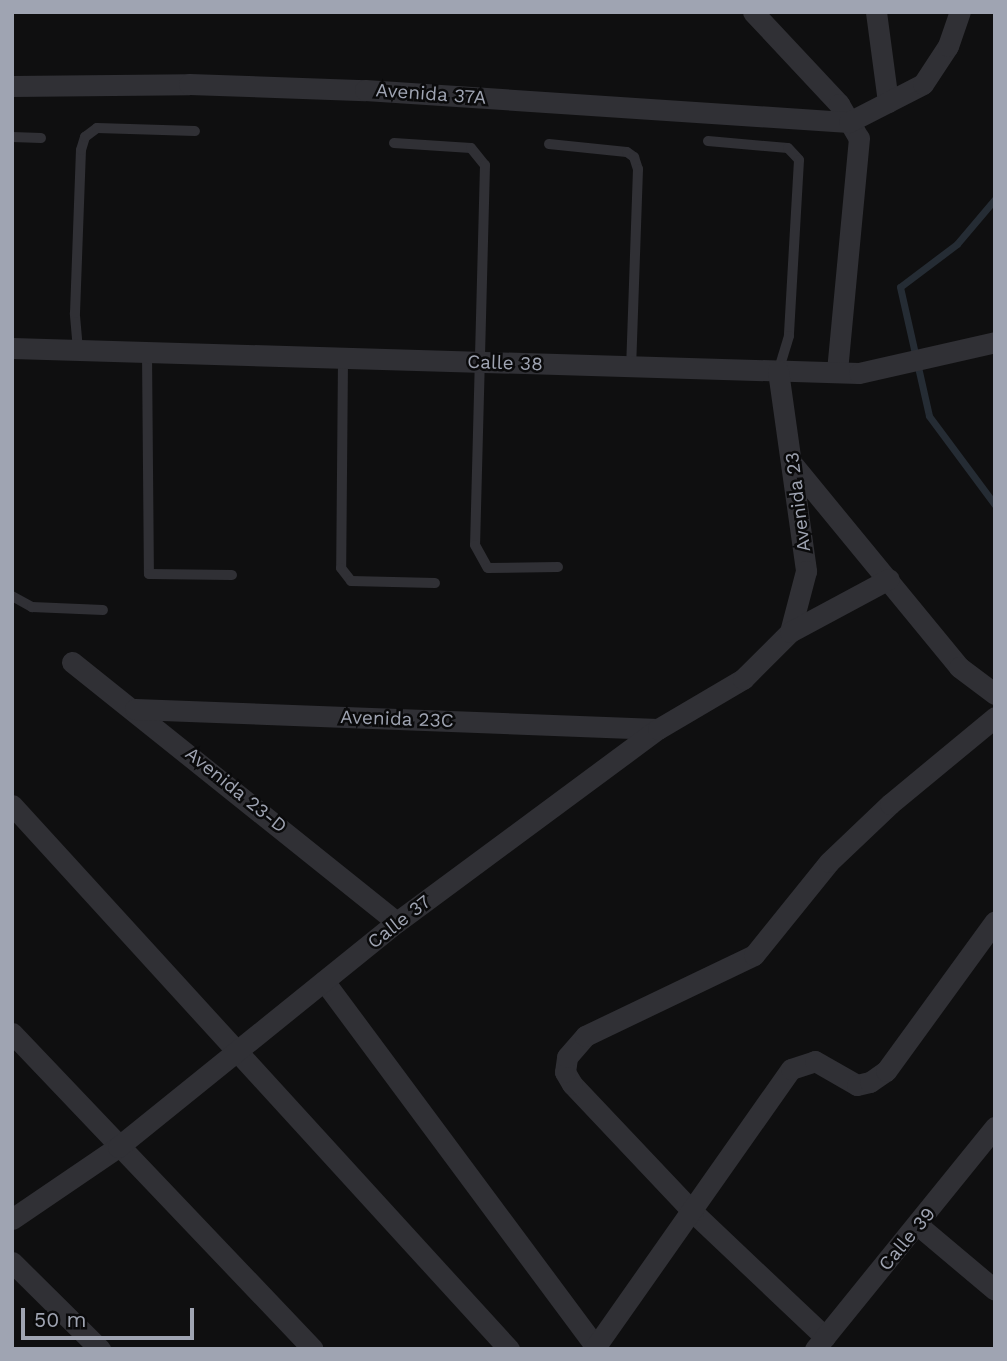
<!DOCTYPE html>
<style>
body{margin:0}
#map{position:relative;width:1007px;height:1361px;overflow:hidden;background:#0f0f10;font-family:"Work Sans",sans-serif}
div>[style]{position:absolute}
.stream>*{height:7px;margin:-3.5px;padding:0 3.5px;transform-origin:3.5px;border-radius:3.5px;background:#252c34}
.lane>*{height:10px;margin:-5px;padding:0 5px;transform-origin:5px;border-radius:5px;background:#303035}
.street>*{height:21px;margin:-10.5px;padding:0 10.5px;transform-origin:10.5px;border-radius:10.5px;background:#303035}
span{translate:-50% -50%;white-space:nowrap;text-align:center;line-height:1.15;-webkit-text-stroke:5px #0a0a0b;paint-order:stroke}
.street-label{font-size:19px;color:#9fa4b2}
.frame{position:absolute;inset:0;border:14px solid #9fa4b2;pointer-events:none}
.scale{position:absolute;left:21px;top:1308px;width:173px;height:32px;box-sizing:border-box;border:4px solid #9fa4b2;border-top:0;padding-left:9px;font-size:21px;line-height:24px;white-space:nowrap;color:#9fa4b2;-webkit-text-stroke:5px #0a0a0b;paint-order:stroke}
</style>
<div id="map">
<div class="stream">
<i style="left:995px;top:199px;width:59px;rotate:130.2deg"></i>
<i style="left:957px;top:244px;width:71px;rotate:143deg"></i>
<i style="left:900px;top:287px;width:132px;rotate:77.3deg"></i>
<i style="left:929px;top:416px;width:111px;rotate:53.4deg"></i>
</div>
<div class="lane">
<i style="left:12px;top:137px;width:29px;rotate:2deg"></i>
<i style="left:708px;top:141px;width:80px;rotate:5deg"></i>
<i style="left:788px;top:148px;width:16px;rotate:47deg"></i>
<i style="left:799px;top:160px;width:176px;rotate:93.3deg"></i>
<i style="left:789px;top:336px;width:37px;rotate:107deg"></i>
<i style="left:394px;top:143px;width:77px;rotate:3.7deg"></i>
<i style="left:471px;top:148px;width:22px;rotate:51deg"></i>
<i style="left:485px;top:165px;width:380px;rotate:91.5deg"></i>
<i style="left:475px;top:545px;width:26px;rotate:61deg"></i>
<i style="left:488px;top:568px;width:70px;rotate:-0.8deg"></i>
<i style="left:549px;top:144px;width:78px;rotate:5.9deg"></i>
<i style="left:627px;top:152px;width:9px;rotate:36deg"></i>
<i style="left:634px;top:157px;width:13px;rotate:72deg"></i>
<i style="left:638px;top:169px;width:198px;rotate:92deg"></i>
<i style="left:78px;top:350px;width:37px;rotate:-95deg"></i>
<i style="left:75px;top:313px;width:163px;rotate:-87.9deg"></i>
<i style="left:81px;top:150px;width:14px;rotate:-73deg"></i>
<i style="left:85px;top:137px;width:15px;rotate:-37deg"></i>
<i style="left:97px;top:128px;width:98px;rotate:1.8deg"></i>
<i style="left:147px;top:353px;width:221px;rotate:89.5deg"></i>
<i style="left:149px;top:574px;width:83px;rotate:0.7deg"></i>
<i style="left:343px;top:359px;width:209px;rotate:90.5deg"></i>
<i style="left:341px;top:568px;width:16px;rotate:52deg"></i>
<i style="left:351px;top:581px;width:84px;rotate:1.4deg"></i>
<i style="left:12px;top:596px;width:23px;rotate:29deg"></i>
<i style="left:32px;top:607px;width:71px;rotate:2.4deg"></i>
</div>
<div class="street">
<i style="left:753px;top:12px;width:126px;rotate:46.9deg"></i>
<i style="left:839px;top:104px;width:39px;rotate:60deg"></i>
<i style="left:859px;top:138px;width:235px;rotate:95.4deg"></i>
<i style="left:876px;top:12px;width:91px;rotate:82.4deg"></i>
<i style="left:12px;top:86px;width:177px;rotate:-0.6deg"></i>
<i style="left:189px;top:84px;width:176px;rotate:2deg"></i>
<i style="left:365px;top:90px;width:485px;rotate:3.8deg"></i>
<i style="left:849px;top:122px;width:83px;rotate:-27.2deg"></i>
<i style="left:923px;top:84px;width:45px;rotate:-56.7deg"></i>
<i style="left:948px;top:46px;width:36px;rotate:-71deg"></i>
<i style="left:12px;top:348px;width:847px;rotate:1.69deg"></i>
<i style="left:859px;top:373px;width:139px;rotate:-12.8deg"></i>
<i style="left:778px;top:371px;width:202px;rotate:82deg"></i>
<i style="left:806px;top:571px;width:63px;rotate:104.7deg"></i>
<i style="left:794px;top:466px;width:260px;rotate:50.6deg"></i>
<i style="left:959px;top:667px;width:45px;rotate:36.9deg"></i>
<i style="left:72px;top:662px;width:416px;rotate:38.7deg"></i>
<i style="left:135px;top:709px;width:523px;rotate:2.19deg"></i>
<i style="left:12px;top:805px;width:737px;rotate:47.59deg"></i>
<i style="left:324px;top:981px;width:455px;rotate:53.4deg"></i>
<i style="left:12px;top:1033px;width:436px;rotate:46.4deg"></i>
<i style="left:12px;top:1219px;width:128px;rotate:-34.2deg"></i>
<i style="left:118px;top:1147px;width:358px;rotate:-38.9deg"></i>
<i style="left:397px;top:922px;width:325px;rotate:-36.5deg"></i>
<i style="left:658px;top:729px;width:99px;rotate:-30.5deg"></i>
<i style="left:743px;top:679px;width:66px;rotate:-45deg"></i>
<i style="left:790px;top:632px;width:112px;rotate:-28.2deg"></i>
<i style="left:919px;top:1226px;width:99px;rotate:40.1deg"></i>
<i style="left:12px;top:1262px;width:124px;rotate:44.7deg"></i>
<i style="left:825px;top:1337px;width:182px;rotate:-136.6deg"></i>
<i style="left:693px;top:1212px;width:176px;rotate:-133.4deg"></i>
<i style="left:572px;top:1084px;width:14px;rotate:-120deg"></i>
<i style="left:565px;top:1072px;width:15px;rotate:-82deg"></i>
<i style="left:567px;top:1057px;width:28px;rotate:-49deg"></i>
<i style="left:585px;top:1036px;width:187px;rotate:-25.6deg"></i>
<i style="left:754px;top:955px;width:119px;rotate:-51.1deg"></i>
<i style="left:829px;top:862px;width:84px;rotate:-43.6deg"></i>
<i style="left:890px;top:804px;width:136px;rotate:-39.6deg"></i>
<i style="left:594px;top:1349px;width:342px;rotate:-54.9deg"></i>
<i style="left:791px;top:1069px;width:25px;rotate:-18deg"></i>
<i style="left:815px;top:1061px;width:48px;rotate:29.7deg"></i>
<i style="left:857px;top:1085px;width:13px;rotate:-13deg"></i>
<i style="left:870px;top:1082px;width:19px;rotate:-35deg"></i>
<i style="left:886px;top:1071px;width:185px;rotate:-54deg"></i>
<i style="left:815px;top:1349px;width:286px;rotate:-51deg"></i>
</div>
<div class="street-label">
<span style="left:431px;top:94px;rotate:4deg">Avenida 37A</span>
<span style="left:505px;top:363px;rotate:2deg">Calle 38</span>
<span style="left:798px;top:502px;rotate:-97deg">Avenida 23</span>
<span style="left:397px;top:719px;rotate:2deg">Avenida 23C</span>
<span style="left:236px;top:790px;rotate:39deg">Avenida 23-D</span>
<span style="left:399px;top:922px;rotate:-38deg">Calle 37</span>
<span style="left:907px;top:1239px;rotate:-50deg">Calle 39</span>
</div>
<div class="frame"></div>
<div class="scale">50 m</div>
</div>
